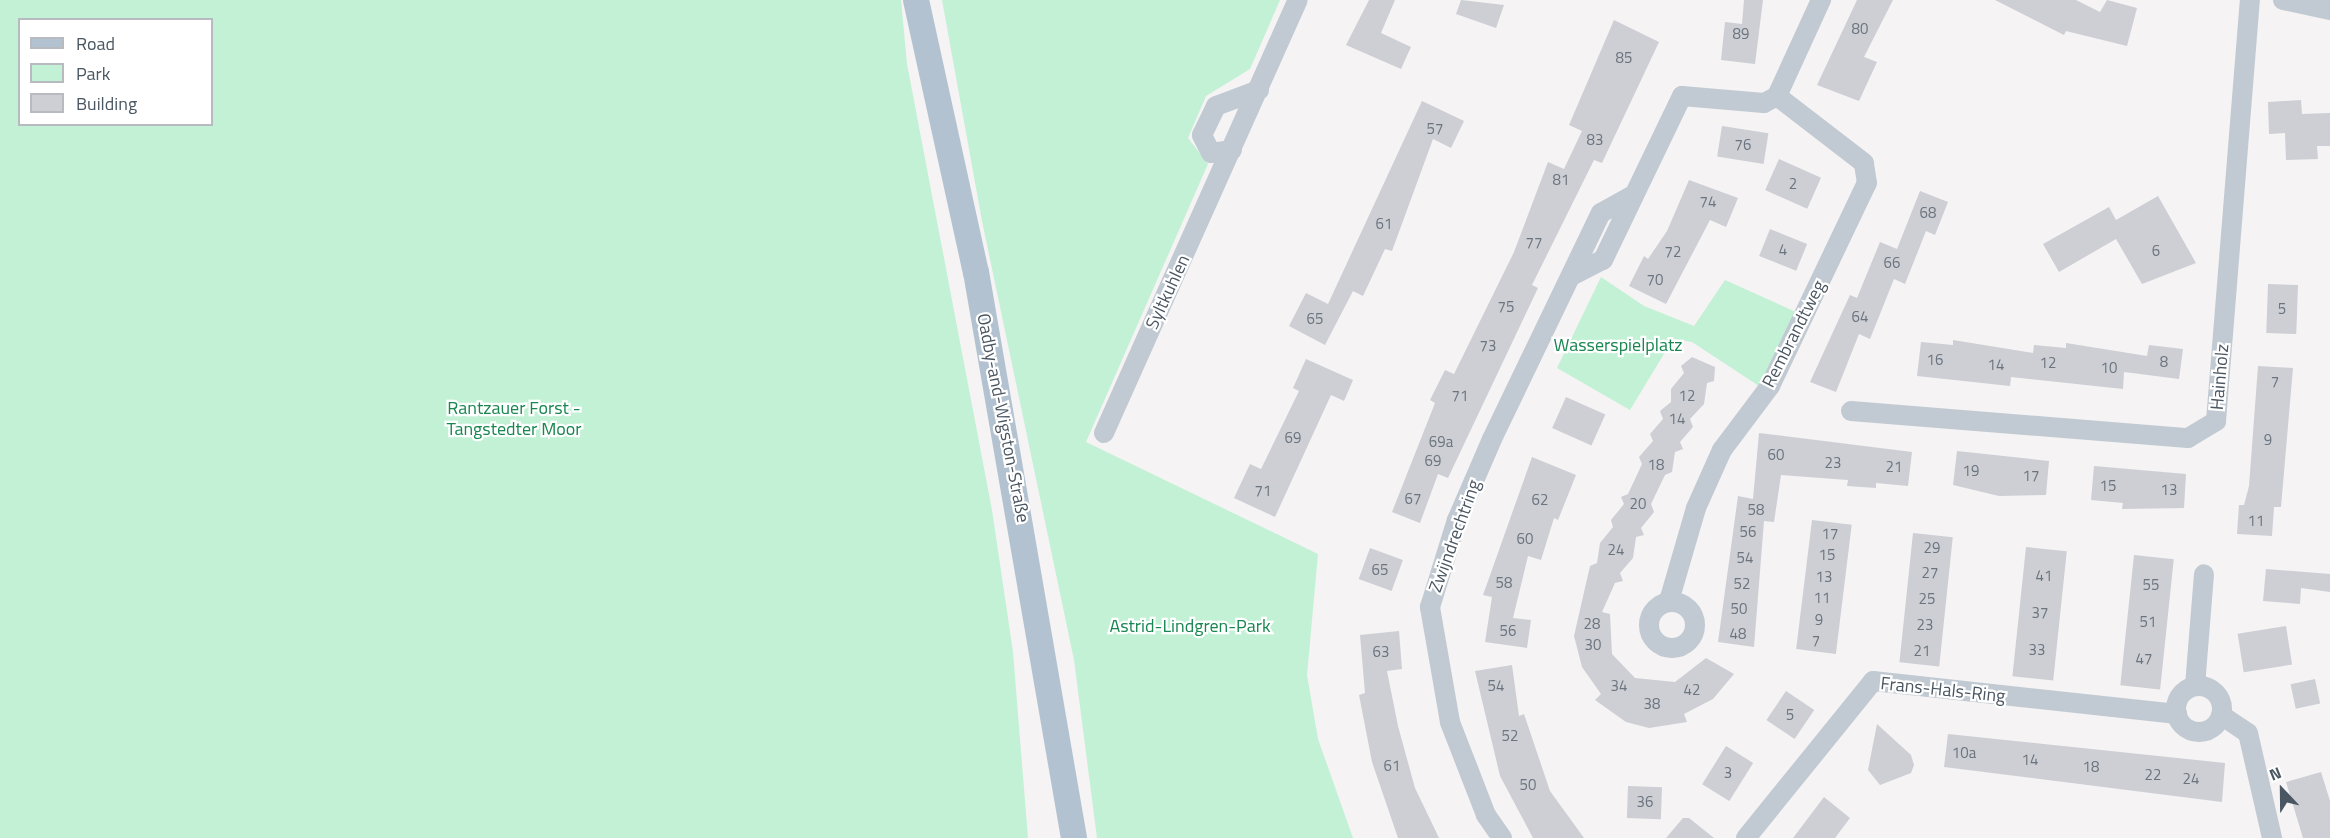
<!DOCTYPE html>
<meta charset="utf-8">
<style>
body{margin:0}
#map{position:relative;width:2330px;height:838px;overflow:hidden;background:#f5f3f3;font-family:"Titillium Web",sans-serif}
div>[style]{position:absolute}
.green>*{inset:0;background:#c3f1d5}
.building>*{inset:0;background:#cdcfd5;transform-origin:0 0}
.minor>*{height:20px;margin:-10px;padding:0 10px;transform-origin:10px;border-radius:10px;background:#c1cad2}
.minor>.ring{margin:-10px;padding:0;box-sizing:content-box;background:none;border:20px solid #c1cad2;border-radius:50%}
.major>*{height:26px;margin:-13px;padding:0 13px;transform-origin:13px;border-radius:13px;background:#b3c2d1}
span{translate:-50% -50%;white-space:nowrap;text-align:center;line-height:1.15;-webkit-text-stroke:4.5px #fff;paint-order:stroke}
.number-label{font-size:15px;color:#6b747e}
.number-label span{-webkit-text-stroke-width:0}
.street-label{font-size:18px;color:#4a5661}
.park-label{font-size:18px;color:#17864f}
.legend{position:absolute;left:18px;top:18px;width:195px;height:108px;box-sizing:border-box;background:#fff;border:2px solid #b7bbc0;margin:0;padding:8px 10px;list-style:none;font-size:18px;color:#4a5661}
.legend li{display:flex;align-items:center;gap:12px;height:30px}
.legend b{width:30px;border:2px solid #b7bbc0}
.north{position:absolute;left:2252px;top:760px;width:60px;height:60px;-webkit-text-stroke:4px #fff;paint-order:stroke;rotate:338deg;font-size:16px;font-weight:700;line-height:24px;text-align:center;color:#4a5661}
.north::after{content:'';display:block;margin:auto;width:21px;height:27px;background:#4a5661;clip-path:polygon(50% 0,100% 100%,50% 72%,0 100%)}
</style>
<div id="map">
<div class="green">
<i style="clip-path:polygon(evenodd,0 0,901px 0,907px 64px,992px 510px,1013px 652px,1028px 838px,0 838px,0 0,20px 20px,212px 20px,212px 124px,20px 124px,20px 20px)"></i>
<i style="clip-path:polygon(942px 0,1280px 0,1250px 69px,1206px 96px,1188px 138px,1208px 164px,1086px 442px,1318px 554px,1307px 675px,1318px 739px,1353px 838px,1097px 838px,1074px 660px,982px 221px)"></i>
<i style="clip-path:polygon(1601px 277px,1644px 306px,1694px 326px,1725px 280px,1796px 312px,1759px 386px,1692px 342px,1673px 339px,1630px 410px,1557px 368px)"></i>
</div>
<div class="building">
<i style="clip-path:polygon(1369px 0,1395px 0,1381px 33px,1411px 47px,1401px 69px,1346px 45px)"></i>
<i style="clip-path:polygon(1461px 0,1504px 5px,1496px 28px,1456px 14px)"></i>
<i style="clip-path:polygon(1744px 0,1763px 0,1755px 64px,1721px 60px,1725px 22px,1742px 24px)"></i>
<i style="clip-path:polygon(1857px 0,1893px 0,1864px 57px,1877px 62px,1859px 101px,1817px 85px)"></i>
<i style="clip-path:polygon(1995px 0,2076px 0,2100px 12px,2107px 0,2137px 8px,2127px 46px,2066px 31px,2064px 35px)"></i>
<i style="clip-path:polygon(1614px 20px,1659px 42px,1602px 163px,1594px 160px,1532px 285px,1538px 288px,1448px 478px,1438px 474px,1420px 523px,1392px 512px,1435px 403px,1430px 400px,1445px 370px,1454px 374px,1514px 252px,1548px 162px,1564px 169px,1582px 131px,1569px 125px)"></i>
<i style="clip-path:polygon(2301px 100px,2302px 114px,2330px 113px,2330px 146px,2317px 146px,2318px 159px,2286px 160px,2285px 133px,2269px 134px,2268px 102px)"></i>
<i style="clip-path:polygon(1422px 101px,1464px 121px,1451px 148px,1433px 139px,1392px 251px,1385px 249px,1363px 296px,1353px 291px,1325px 345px,1289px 326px,1306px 293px,1328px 304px)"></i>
<i style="left:1722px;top:126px;width:47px;height:31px;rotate:9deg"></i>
<i style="left:1779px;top:159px;width:46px;height:34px;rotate:24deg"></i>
<i style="clip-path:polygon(1689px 180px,1738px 198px,1726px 227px,1710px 220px,1666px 304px,1629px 286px,1644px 256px,1648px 259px,1667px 231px)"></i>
<i style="clip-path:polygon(1920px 191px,1948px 202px,1935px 235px,1926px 231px,1905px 284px,1894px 279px,1870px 339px,1859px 334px,1836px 392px,1810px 382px,1850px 295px,1857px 298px,1880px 242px,1897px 249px)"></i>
<i style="clip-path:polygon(2158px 196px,2196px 263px,2142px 284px,2116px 239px,2059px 272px,2043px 244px,2109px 207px,2116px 220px)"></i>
<i style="left:1770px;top:229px;width:40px;height:29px;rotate:22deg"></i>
<i style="left:2268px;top:284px;width:30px;height:49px;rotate:2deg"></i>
<i style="clip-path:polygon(1953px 340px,2033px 353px,2034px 345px,2066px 348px,2066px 343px,2147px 356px,2149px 345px,2183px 349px,2179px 379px,2124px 372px,2123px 389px,2011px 377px,2010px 386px,1917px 376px,1921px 342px,1953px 345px)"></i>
<i style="clip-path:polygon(1692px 357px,1715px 367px,1714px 381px,1707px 383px,1704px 404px,1690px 419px,1693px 427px,1680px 442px,1683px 449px,1675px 452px,1672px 472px,1665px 475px,1651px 504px,1654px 512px,1641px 528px,1644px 535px,1636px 537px,1633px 558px,1620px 573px,1623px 581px,1615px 583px,1602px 612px,1610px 614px,1612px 654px,1635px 678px,1675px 682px,1706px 658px,1734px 674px,1713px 699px,1684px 714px,1687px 722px,1649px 728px,1626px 722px,1595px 700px,1601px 694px,1582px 667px,1574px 636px,1590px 566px,1597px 563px,1600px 543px,1613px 527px,1611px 520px,1624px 504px,1621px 497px,1628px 494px,1642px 464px,1639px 457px,1653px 441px,1650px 434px,1663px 419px,1660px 411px,1671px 402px,1671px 389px,1684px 373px,1681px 366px)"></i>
<i style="clip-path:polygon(1306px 359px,1353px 380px,1344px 401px,1331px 395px,1275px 517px,1234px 498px,1250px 464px,1261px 469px,1299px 391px,1293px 388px)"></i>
<i style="clip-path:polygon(2258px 366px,2293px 368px,2281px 507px,2274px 507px,2272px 536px,2237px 534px,2239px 505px,2244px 505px,2249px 486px)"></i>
<i style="left:1566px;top:397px;width:43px;height:34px;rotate:24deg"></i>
<i style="clip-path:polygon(1759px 433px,1912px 452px,1908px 486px,1876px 483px,1876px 488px,1847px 486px,1848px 480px,1781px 475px,1774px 522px,1764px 521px,1754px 647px,1718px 642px,1738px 496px,1753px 499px)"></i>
<i style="clip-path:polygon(1957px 451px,2049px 461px,2046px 495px,1999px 496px,1953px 485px)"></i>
<i style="clip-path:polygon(1532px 457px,1576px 475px,1558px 520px,1554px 518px,1541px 560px,1528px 556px,1513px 618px,1531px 620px,1527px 648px,1485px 642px,1492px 597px,1483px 595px)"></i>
<i style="clip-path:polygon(2094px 466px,2186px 474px,2184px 508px,2122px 509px,2123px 503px,2091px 500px)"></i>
<i style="left:1812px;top:520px;width:40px;height:130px;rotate:7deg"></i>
<i style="left:1913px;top:533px;width:40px;height:130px;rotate:6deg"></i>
<i style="left:2026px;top:547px;width:41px;height:130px;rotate:6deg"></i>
<i style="left:1370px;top:548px;width:35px;height:33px;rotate:20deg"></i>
<i style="left:2134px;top:555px;width:40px;height:131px;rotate:6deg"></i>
<i style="clip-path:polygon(2266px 569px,2330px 574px,2330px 592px,2301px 588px,2300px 604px,2263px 601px)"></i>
<i style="left:2286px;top:626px;width:39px;height:49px;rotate:81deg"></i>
<i style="clip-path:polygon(1399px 631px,1402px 669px,1387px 671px,1398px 726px,1415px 788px,1439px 838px,1398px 838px,1372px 762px,1359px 695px,1365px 693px,1360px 635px)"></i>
<i style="clip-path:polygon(1512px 665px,1519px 716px,1524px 714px,1550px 791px,1584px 838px,1533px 838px,1500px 776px,1475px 671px)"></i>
<i style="left:2315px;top:679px;width:25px;height:25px;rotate:78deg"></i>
<i style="left:1786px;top:691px;width:34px;height:35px;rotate:34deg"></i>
<i style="clip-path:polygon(1877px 724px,1911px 755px,1914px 765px,1911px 773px,1880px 785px,1868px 770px)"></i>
<i style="clip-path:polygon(1948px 734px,2225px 763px,2222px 802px,1944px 767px)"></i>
<i style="left:1726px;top:746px;width:32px;height:45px;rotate:32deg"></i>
<i style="clip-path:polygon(2321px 772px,2330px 801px,2330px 838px,2303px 838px,2286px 782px)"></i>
<i style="left:1628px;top:786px;width:34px;height:32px;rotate:2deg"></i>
<i style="clip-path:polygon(1824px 797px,1850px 818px,1835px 838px,1793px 838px)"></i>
<i style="clip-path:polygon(1683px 818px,1689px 818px,1714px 838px,1666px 838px)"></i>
</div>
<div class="minor">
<i style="left:2283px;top:0;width:48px;rotate:12deg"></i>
<i style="left:1232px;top:150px;width:21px;rotate:172deg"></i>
<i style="left:1211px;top:153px;width:20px;rotate:-117deg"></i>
<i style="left:1202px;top:135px;width:32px;rotate:-64deg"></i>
<i style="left:1216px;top:106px;width:46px;rotate:-20.4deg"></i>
<i style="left:1571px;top:276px;width:36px;rotate:-27deg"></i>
<i style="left:1603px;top:260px;width:182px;rotate:-64.3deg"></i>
<i style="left:1682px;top:96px;width:82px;rotate:4.9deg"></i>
<i style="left:1764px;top:103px;width:15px;rotate:-28deg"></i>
<i style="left:1777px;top:96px;width:106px;rotate:-65.4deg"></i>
<i style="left:1851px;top:411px;width:338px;rotate:4.6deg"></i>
<i style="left:2188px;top:438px;width:33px;rotate:-31deg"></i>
<i style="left:2216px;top:421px;width:422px;rotate:-85.4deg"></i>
<i style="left:1104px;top:433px;width:474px;rotate:-65.9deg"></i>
<i style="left:1669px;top:601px;width:97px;rotate:-73.8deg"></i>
<i style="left:1696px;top:508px;width:64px;rotate:-65.9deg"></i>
<i style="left:1722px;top:450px;width:80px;rotate:-53.1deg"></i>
<i style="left:1770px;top:386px;width:225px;rotate:-64.5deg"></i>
<i style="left:1867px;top:183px;width:20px;rotate:-99deg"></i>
<i style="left:1864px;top:163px;width:110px;rotate:-142.4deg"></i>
<i class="ring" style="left:1649px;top:602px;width:26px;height:26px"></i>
<i style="left:2195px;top:686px;width:112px;rotate:-85.4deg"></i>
<i class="ring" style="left:2176px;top:686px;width:26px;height:26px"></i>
<i style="left:2221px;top:715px;width:32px;rotate:34deg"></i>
<i style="left:2248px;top:733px;width:108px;rotate:77.1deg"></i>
<i style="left:1502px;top:838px;width:28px;rotate:-125deg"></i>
<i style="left:1486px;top:815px;width:100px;rotate:-111.2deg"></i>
<i style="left:1450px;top:722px;width:117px;rotate:-99.9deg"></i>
<i style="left:1430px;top:607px;width:91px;rotate:-72.8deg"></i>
<i style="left:1457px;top:520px;width:88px;rotate:-66.6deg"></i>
<i style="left:1492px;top:439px;width:251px;rotate:-64.3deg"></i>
<i style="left:1601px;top:213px;width:38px;rotate:-29deg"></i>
<i style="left:1746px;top:838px;width:202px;rotate:-51deg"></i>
<i style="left:1873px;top:681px;width:306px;rotate:6.2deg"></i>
</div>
<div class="major">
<i style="left:916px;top:0;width:279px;rotate:77.6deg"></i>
<i style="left:976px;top:272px;width:574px;rotate:80.18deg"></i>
</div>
<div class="number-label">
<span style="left:1860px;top:29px">80</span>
<span style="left:1741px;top:34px">89</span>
<span style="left:1624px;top:58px">85</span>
<span style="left:1435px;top:129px">57</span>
<span style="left:1595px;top:140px">83</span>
<span style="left:1743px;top:145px">76</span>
<span style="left:1561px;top:180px">81</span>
<span style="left:1793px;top:184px">2</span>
<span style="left:1708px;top:202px">74</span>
<span style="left:1928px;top:213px">68</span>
<span style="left:1384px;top:224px">61</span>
<span style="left:1534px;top:243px">77</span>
<span style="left:1783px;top:250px">4</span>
<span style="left:2156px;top:251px">6</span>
<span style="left:1673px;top:252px">72</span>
<span style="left:1892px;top:263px">66</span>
<span style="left:1655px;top:280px">70</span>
<span style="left:1506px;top:307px">75</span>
<span style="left:2282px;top:309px">5</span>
<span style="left:1860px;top:317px">64</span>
<span style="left:1315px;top:319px">65</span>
<span style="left:1488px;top:346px">73</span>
<span style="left:1935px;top:360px">16</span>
<span style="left:2164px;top:362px">8</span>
<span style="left:2048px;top:363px">12</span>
<span style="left:1996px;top:365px">14</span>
<span style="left:2109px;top:368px">10</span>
<span style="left:2275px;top:382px">7</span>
<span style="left:1460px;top:396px">71</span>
<span style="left:1687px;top:396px">12</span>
<span style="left:1677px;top:419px">14</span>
<span style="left:1293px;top:438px">69</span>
<span style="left:2268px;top:440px">9</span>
<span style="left:1441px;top:442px">69a</span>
<span style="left:1776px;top:455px">60</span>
<span style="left:1433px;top:461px">69</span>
<span style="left:1833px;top:463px">23</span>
<span style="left:1656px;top:465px">18</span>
<span style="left:1894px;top:467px">21</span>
<span style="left:1971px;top:471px">19</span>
<span style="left:2031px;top:476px">17</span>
<span style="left:2108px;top:486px">15</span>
<span style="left:2169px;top:490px">13</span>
<span style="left:1263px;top:491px">71</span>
<span style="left:1413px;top:499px">67</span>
<span style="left:1540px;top:500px">62</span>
<span style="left:1638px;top:504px">20</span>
<span style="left:1756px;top:510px">58</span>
<span style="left:2256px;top:521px">11</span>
<span style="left:1748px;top:532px">56</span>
<span style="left:1830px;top:534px">17</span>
<span style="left:1525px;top:539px">60</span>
<span style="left:1932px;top:548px">29</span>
<span style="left:1616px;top:550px">24</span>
<span style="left:1827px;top:555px">15</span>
<span style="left:1745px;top:558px">54</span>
<span style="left:1380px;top:570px">65</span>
<span style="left:1930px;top:573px">27</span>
<span style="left:2044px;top:576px">41</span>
<span style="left:1824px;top:577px">13</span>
<span style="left:1504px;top:583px">58</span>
<span style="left:1742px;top:584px">52</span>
<span style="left:2151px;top:585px">55</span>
<span style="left:1822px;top:598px">11</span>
<span style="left:1927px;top:599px">25</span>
<span style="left:1739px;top:609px">50</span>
<span style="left:2040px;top:613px">37</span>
<span style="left:1819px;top:620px">9</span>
<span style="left:2148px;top:622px">51</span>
<span style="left:1592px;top:624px">28</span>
<span style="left:1925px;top:625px">23</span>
<span style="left:1508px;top:631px">56</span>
<span style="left:1738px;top:634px">48</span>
<span style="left:1816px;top:641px">7</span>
<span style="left:1593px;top:645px">30</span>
<span style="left:2037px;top:650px">33</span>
<span style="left:1922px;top:651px">21</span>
<span style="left:1381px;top:652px">63</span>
<span style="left:2144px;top:659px">47</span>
<span style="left:1496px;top:686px">54</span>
<span style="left:1619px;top:686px">34</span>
<span style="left:1692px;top:690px">42</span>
<span style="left:1652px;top:704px">38</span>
<span style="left:1790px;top:715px">5</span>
<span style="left:1510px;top:736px">52</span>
<span style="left:1964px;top:753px">10a</span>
<span style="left:2030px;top:760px">14</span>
<span style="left:1392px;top:766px">61</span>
<span style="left:2091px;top:767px">18</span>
<span style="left:1728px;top:773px">3</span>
<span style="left:2153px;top:775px">22</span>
<span style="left:2191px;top:779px">24</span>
<span style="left:1528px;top:785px">50</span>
<span style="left:1645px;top:802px">36</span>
</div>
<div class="street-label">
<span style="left:1168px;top:292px;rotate:-65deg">Syltkuhlen</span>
<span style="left:1794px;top:334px;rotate:-63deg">Rembrandtweg</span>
<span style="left:2220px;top:377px;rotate:-85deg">Hainholz</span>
<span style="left:1003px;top:418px;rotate:79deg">Oadby-and-Wigston-Straße</span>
<span style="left:1455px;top:536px;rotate:-70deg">Zwijndrechtring</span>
<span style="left:1943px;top:690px;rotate:6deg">Frans-Hals-Ring</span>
</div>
<div class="park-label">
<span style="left:1618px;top:345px">Wasserspielplatz</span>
<span style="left:514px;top:419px">Rantzauer Forst -<br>Tangstedter Moor</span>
<span style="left:1190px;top:626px">Astrid-Lindgren-Park</span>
</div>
<ul class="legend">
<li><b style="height:8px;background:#b3c2d1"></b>Road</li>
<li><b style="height:16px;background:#c3f1d5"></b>Park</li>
<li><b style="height:16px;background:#cdcfd5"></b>Building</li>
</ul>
<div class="north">N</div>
</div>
